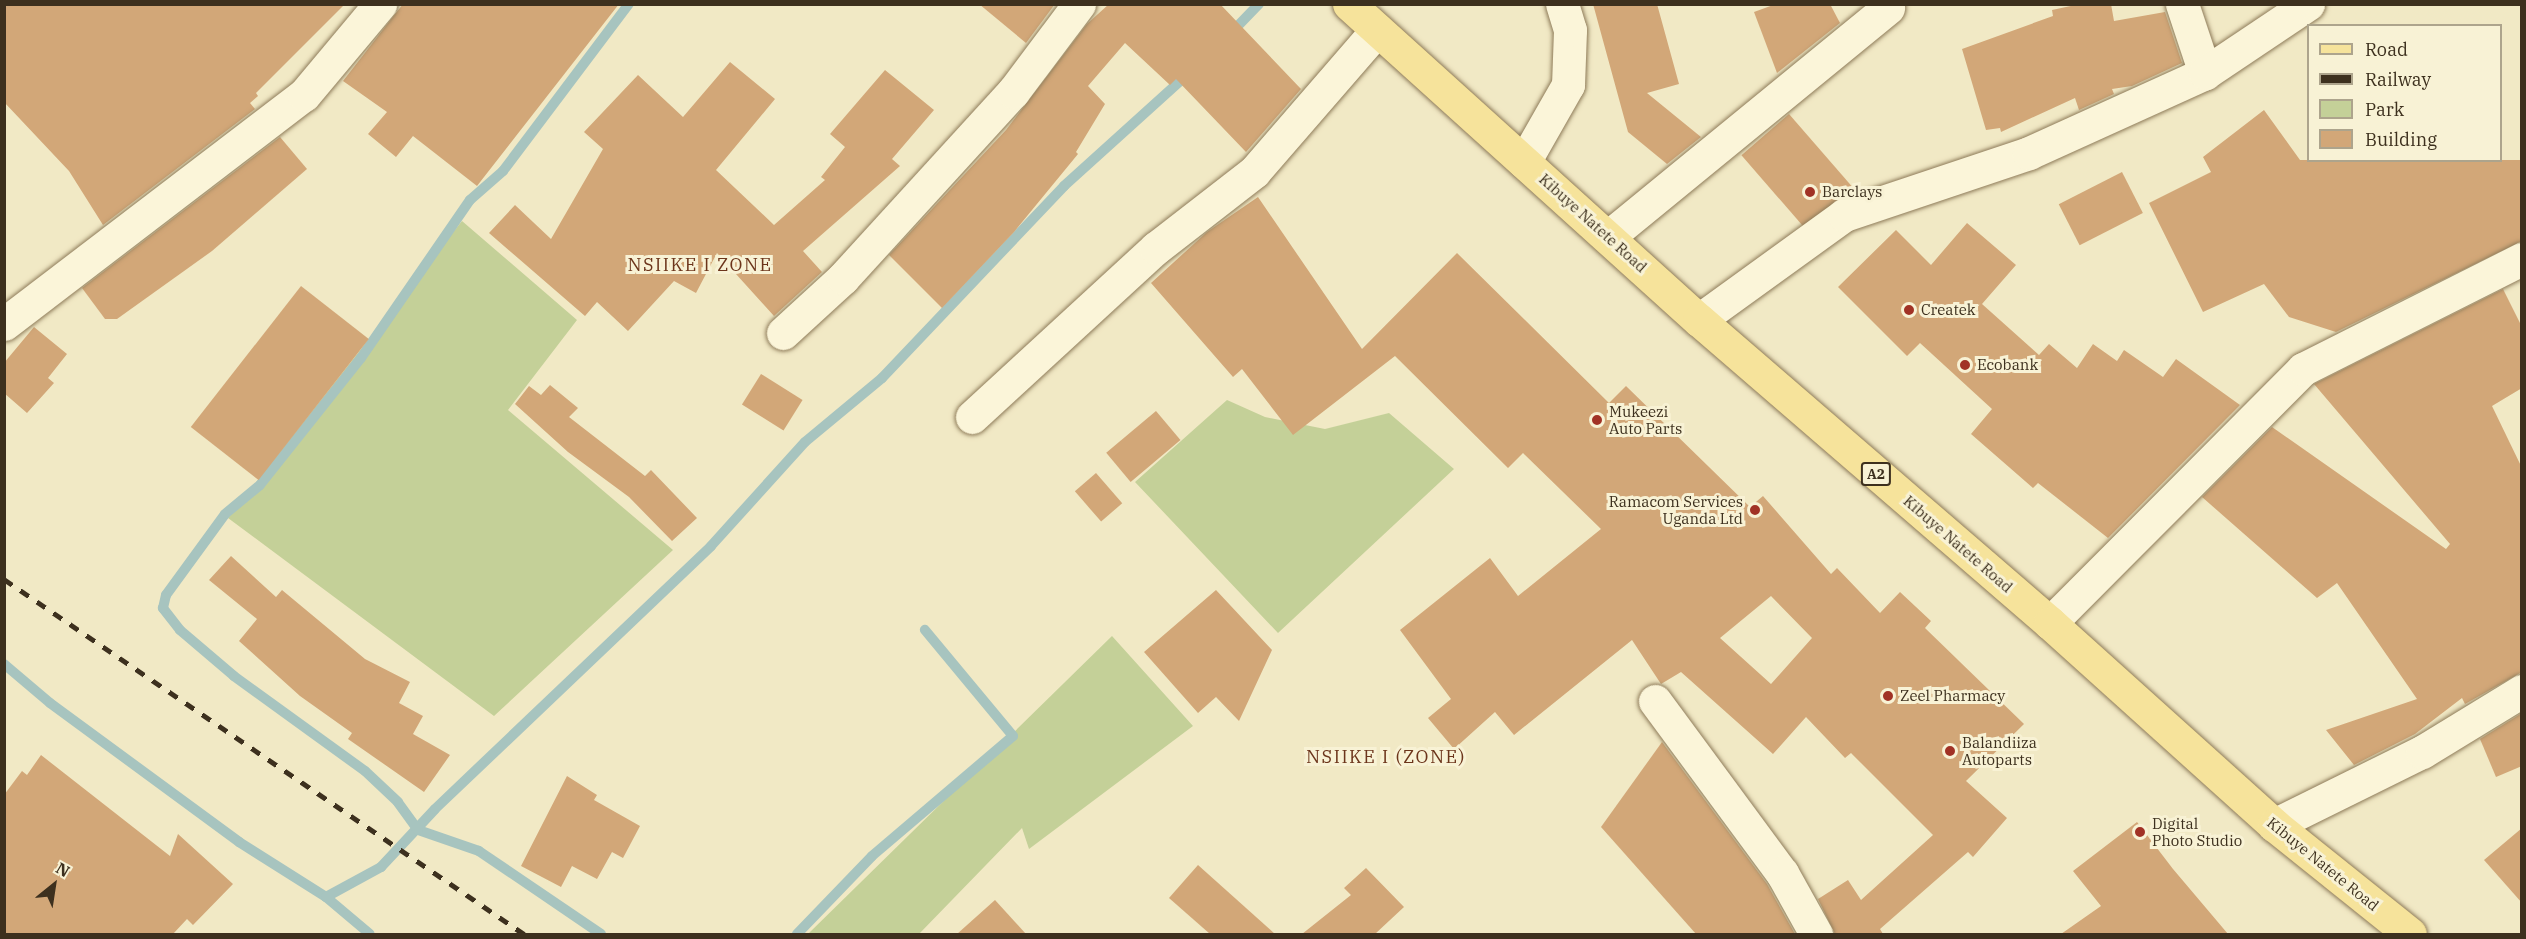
<!DOCTYPE html>
<style>
body{margin:0}
#map{position:relative;width:2526px;height:939px;overflow:hidden;background:#f1e9c5;font-family:"IBM Plex Serif",serif}
div>[style]{position:absolute}
.green>*{inset:0;background:#c4d098}
.stream>*{height:10px;margin:-5px;padding:0 5px;transform-origin:5px;border-radius:5px;background:#a7c4bf}
.building>*{inset:0;background:#d2a778;transform-origin:0 0}
.roads{filter:drop-shadow(0 0 2px #8e7b59) drop-shadow(0 0 2px #8e7b59)}
.minor>*{height:33px;margin:-16.5px;padding:0 16.5px;transform-origin:16.5px;border-radius:16.5px;background:#fbf5d9}
.major>*{height:33px;margin:-16.5px;padding:0 16.5px;transform-origin:16.5px;border-radius:16.5px;background:#f6e39b}
.rail>*{height:4.5px;margin-top:-2.25px;transform-origin:0;background:repeating-linear-gradient(90deg,#3d301e 0 10px,transparent 0 20px)}
.dots>*{width:16px;height:16px;translate:-50% -50%;box-sizing:border-box;border:3px solid #f8f2d5;border-radius:50%}
span{translate:-50% -50%;white-space:nowrap;text-align:center;line-height:1.15;-webkit-text-stroke:6px #f8f2d5;paint-order:stroke}
.shield-label span{padding:2px 4px;background:#f8f2d5;border:2px solid;border-radius:4px;-webkit-text-stroke-width:0}
.shield-label{font-size:14px;color:#3d301e;font-weight:700}
.poi-label{font-size:15px;color:#3d301e}
.left{translate:0 -50%;text-align:left}
.right{translate:-100% -50%;text-align:right}
.street-label{font-size:15px;color:#3d301e}
.quarter-label{font-size:18px;color:#6c351b;letter-spacing:1.5px}
.frame{position:absolute;inset:0;border:6px solid #3d301e;pointer-events:none}
.legend{position:absolute;left:2307px;top:24px;width:195px;height:138px;box-sizing:border-box;background:#f8f2d5;border:2px solid #ada48c;margin:0;padding:8px 10px;list-style:none;font-size:18px;color:#3d301e}
.legend li{display:flex;align-items:center;gap:12px;height:30px}
.legend b{width:30px;border:2px solid #ada48c}
.north{position:absolute;left:24px;top:855px;width:60px;height:60px;-webkit-text-stroke:4px #f8f2d5;paint-order:stroke;rotate:30deg;font-size:16px;font-weight:700;line-height:24px;text-align:center;color:#3d301e}
.north::after{content:'';display:block;margin:auto;width:21px;height:27px;background:#3d301e;clip-path:polygon(50% 0,100% 100%,50% 72%,0 100%)}
</style>
<div id="map">
<div class="green">
<i style="clip-path:polygon(462px 221px,577px 320px,508px 410px,673px 550px,494px 716px,228px 518px)"></i>
<i style="clip-path:polygon(1227px 400px,1265px 417px,1325px 429px,1389px 413px,1454px 469px,1278px 633px,1135px 482px)"></i>
<i style="clip-path:polygon(1112px 636px,1193px 726px,1029px 849px,1022px 828px,919px 934px,809px 933px)"></i>
</div>
<div class="stream">
<i style="left:1230px;top:34px;width:42px;rotate:-46deg"></i>
<i style="left:4px;top:664px;width:60px;rotate:40.3deg"></i>
<i style="left:50px;top:703px;width:235px;rotate:36.3deg"></i>
<i style="left:239px;top:842px;width:103px;rotate:32.3deg"></i>
<i style="left:326px;top:897px;width:57px;rotate:40.1deg"></i>
<i style="left:326px;top:897px;width:63px;rotate:-28.6deg"></i>
<i style="left:381px;top:867px;width:79px;rotate:-47deg"></i>
<i style="left:435px;top:809px;width:381px;rotate:-43.6deg"></i>
<i style="left:711px;top:546px;width:140px;rotate:-47.9deg"></i>
<i style="left:805px;top:442px;width:100px;rotate:-39.7deg"></i>
<i style="left:882px;top:378px;width:265px;rotate:-46.5deg"></i>
<i style="left:1064px;top:186px;width:167px;rotate:-42.1deg"></i>
<i style="left:601px;top:934px;width:148px;rotate:-145.8deg"></i>
<i style="left:479px;top:851px;width:65px;rotate:-161deg"></i>
<i style="left:418px;top:830px;width:34px;rotate:-126deg"></i>
<i style="left:398px;top:802px;width:45px;rotate:-136.8deg"></i>
<i style="left:365px;top:771px;width:162px;rotate:-144.1deg"></i>
<i style="left:234px;top:676px;width:71px;rotate:-139.6deg"></i>
<i style="left:180px;top:630px;width:28px;rotate:-128deg"></i>
<i style="left:163px;top:608px;width:13px;rotate:-77deg"></i>
<i style="left:166px;top:595px;width:100px;rotate:-53.9deg"></i>
<i style="left:225px;top:514px;width:45px;rotate:-39.6deg"></i>
<i style="left:260px;top:485px;width:162px;rotate:-51.5deg"></i>
<i style="left:361px;top:358px;width:192px;rotate:-55.4deg"></i>
<i style="left:470px;top:200px;width:44px;rotate:-41.3deg"></i>
<i style="left:503px;top:171px;width:209px;rotate:-53deg"></i>
<i style="left:797px;top:934px;width:108px;rotate:-46.1deg"></i>
<i style="left:872px;top:856px;width:185px;rotate:-40.4deg"></i>
<i style="left:1013px;top:736px;width:138px;rotate:-129.7deg"></i>
</div>
<div class="building">
<i style="clip-path:polygon(4px 4px,345px 4px,256px 93px,258px 96px,250px 103px,255px 109px,103px 225px,69px 171px,4px 102px)"></i>
<i style="clip-path:polygon(403px 4px,619px 4px,477px 186px,413px 136px,396px 157px,368px 134px,387px 112px,343px 81px)"></i>
<i style="clip-path:polygon(979px 4px,1055px 4px,1026px 43px)"></i>
<i style="clip-path:polygon(1109px 4px,1220px 4px,1301px 89px,1246px 152px,1176px 79px,1170px 85px,1125px 43px,1088px 86px,1105px 104px,1076px 152px,1078px 154px,1014px 232px,942px 308px,889px 255px,1006px 130px,1087px 24px)"></i>
<i style="clip-path:polygon(1593px 4px,1657px 4px,1679px 84px,1647px 93px,1701px 137px,1667px 164px,1628px 132px)"></i>
<i style="clip-path:polygon(1776px 4px,1830px 4px,1840px 23px,1777px 73px,1754px 12px)"></i>
<i style="clip-path:polygon(2080px 4px,2111px 4px,2114px 21px,2165px 12px,2182px 63px,2132px 86px,2112px 89px,2114px 94px,2079px 110px,2075px 98px,2001px 132px,2000px 128px,1986px 130px,1962px 49px,2053px 16px,2052px 10px)"></i>
<i style="clip-path:polygon(730px 62px,775px 99px,716px 170px,774px 225px,825px 180px,821px 177px,845px 147px,830px 134px,885px 70px,934px 110px,892px 159px,900px 166px,803px 251px,822px 272px,774px 316px,717px 253px,696px 293px,674px 281px,628px 331px,597px 302px,585px 316px,489px 233px,515px 205px,551px 239px,603px 149px,584px 132px,638px 75px,683px 117px)"></i>
<i style="clip-path:polygon(2264px 110px,2300px 160px,2522px 160px,2522px 241px,2336px 332px,2289px 317px,2264px 284px,2203px 312px,2149px 203px,2211px 172px,2203px 157px)"></i>
<i style="left:1789px;top:114px;width:100px;height:63px;rotate:49deg"></i>
<i style="clip-path:polygon(280px 137px,307px 169px,212px 251px,117px 319px,105px 319px,82px 288px)"></i>
<i style="left:2122px;top:172px;width:46px;height:71px;rotate:63deg"></i>
<i style="clip-path:polygon(evenodd,1258px 197px,1362px 349px,1457px 253px,1609px 403px,1626px 386px,1750px 507px,1763px 496px,1831px 574px,1837px 568px,1880px 613px,1900px 592px,1931px 621px,1925px 628px,2024px 724px,1966px 781px,2007px 818px,1973px 857px,1968px 852px,1880px 929px,1883px 934px,1835px 934px,1818px 899px,1848px 880px,1861px 900px,1933px 835px,1851px 753px,1845px 758px,1806px 717px,1773px 754px,1681px 672px,1661px 684px,1632px 640px,1514px 735px,1495px 712px,1454px 749px,1428px 718px,1451px 699px,1400px 630px,1490px 558px,1518px 596px,1601px 529px,1523px 453px,1508px 468px,1395px 356px,1293px 435px,1242px 369px,1233px 377px,1151px 283px,1207px 232px,1258px 197px,1771px 596px,1812px 638px,1771px 684px,1720px 638px,1771px 596px)"></i>
<i style="clip-path:polygon(1967px 223px,2016px 265px,1982px 304px,2039px 355px,2049px 344px,2077px 368px,2093px 344px,2117px 361px,2124px 350px,2163px 377px,2176px 359px,2240px 405px,2108px 538px,2038px 483px,2033px 488px,1971px 434px,1992px 409px,1920px 343px,1907px 356px,1838px 287px,1896px 230px,1931px 265px)"></i>
<i style="left:301px;top:286px;width:86px;height:179px;rotate:38deg"></i>
<i style="clip-path:polygon(2503px 289px,2522px 327px,2522px 388px,2492px 406px,2522px 468px,2522px 672px,2465px 704px,2462px 698px,2415px 734px,2354px 765px,2326px 730px,2417px 699px,2337px 583px,2317px 598px,2202px 497px,2272px 427px,2446px 549px,2450px 544px,2314px 384px)"></i>
<i style="clip-path:polygon(34px 327px,67px 354px,48px 378px,54px 383px,27px 413px,4px 393px,4px 363px)"></i>
<i style="left:761px;top:374px;width:49px;height:36px;rotate:32deg"></i>
<i style="clip-path:polygon(550px 385px,578px 408px,569px 417px,645px 476px,651px 470px,697px 518px,672px 541px,629px 497px,568px 452px,515px 404px,529px 386px,541px 395px)"></i>
<i style="left:1156px;top:411px;width:38px;height:65px;rotate:50deg"></i>
<i style="left:1096px;top:473px;width:40px;height:28px;rotate:49deg"></i>
<i style="clip-path:polygon(231px 556px,276px 597px,282px 590px,365px 659px,410px 682px,399px 703px,423px 716px,413px 734px,450px 755px,424px 792px,348px 739px,352px 733px,300px 696px,239px 641px,257px 619px,209px 580px)"></i>
<i style="clip-path:polygon(1216px 590px,1272px 650px,1239px 721px,1216px 697px,1198px 713px,1144px 652px)"></i>
<i style="clip-path:polygon(2522px 713px,2522px 766px,2496px 777px,2480px 739px)"></i>
<i style="clip-path:polygon(1662px 742px,1767px 884px,1795px 934px,1696px 934px,1601px 827px)"></i>
<i style="clip-path:polygon(41px 755px,170px 856px,178px 834px,233px 884px,193px 925px,187px 919px,173px 934px,4px 934px,4px 795px,22px 771px,27px 775px)"></i>
<i style="clip-path:polygon(567px 776px,597px 795px,594px 800px,640px 826px,623px 858px,612px 852px,597px 879px,572px 866px,561px 887px,521px 866px)"></i>
<i style="clip-path:polygon(2137px 822px,2173px 869px,2228px 934px,2061px 934px,2101px 906px,2073px 871px)"></i>
<i style="clip-path:polygon(2522px 828px,2522px 903px,2484px 860px)"></i>
<i style="clip-path:polygon(1198px 865px,1275px 934px,1210px 934px,1169px 898px)"></i>
<i style="clip-path:polygon(1366px 868px,1404px 907px,1375px 934px,1302px 934px,1351px 895px,1344px 888px)"></i>
<i style="clip-path:polygon(995px 900px,1026px 934px,957px 934px)"></i>
</div>
<div class="roads">
<div class="minor">
<i style="left:2182px;top:4px;width:73px;rotate:71.6deg"></i>
<i style="left:1524px;top:162px;width:89px;rotate:-60.3deg"></i>
<i style="left:1568px;top:85px;width:55px;rotate:-87.9deg"></i>
<i style="left:1570px;top:30px;width:27px;rotate:-107deg"></i>
<i style="left:1608px;top:237px;width:362px;rotate:-39.3deg"></i>
<i style="left:1699px;top:320px;width:179px;rotate:-35.9deg"></i>
<i style="left:1844px;top:215px;width:195px;rotate:-18.5deg"></i>
<i style="left:2029px;top:153px;width:193px;rotate:-24.4deg"></i>
<i style="left:2205px;top:73px;width:124px;rotate:-33.8deg"></i>
<i style="left:4px;top:324px;width:377px;rotate:-37.4deg"></i>
<i style="left:304px;top:95px;width:119px;rotate:-50.1deg"></i>
<i style="left:783px;top:333px;width:81px;rotate:-42.5deg"></i>
<i style="left:843px;top:278px;width:252px;rotate:-47.6deg"></i>
<i style="left:1013px;top:92px;width:110px;rotate:-53.1deg"></i>
<i style="left:972px;top:417px;width:250px;rotate:-42.6deg"></i>
<i style="left:1156px;top:248px;width:124px;rotate:-37.8deg"></i>
<i style="left:1254px;top:172px;width:188px;rotate:-49.1deg"></i>
<i style="left:2050px;top:623px;width:359px;rotate:-45.1deg"></i>
<i style="left:2303px;top:369px;width:245px;rotate:-26.7deg"></i>
<i style="left:1655px;top:701px;width:214px;rotate:53.6deg"></i>
<i style="left:1782px;top:873px;width:70px;rotate:60.9deg"></i>
<i style="left:2274px;top:825px;width:165px;rotate:-26.3deg"></i>
<i style="left:2422px;top:752px;width:117px;rotate:-31.4deg"></i>
</div>
<div class="major">
<i style="left:1349px;top:4px;width:472px;rotate:42.1deg"></i>
<i style="left:1699px;top:320px;width:464px;rotate:40.8deg"></i>
<i style="left:2050px;top:623px;width:302px;rotate:42deg"></i>
<i style="left:2274px;top:825px;width:174px;rotate:38.7deg"></i>
</div>
</div>
<div class="rail">
<i style="left:4px;top:579px;width:630px;rotate:34.32deg"></i>
</div>
<div class="dots">
<i style="left:1810px;top:192px;background:#a13225"></i>
<i style="left:1909px;top:310px;background:#a13225"></i>
<i style="left:1965px;top:365px;background:#a13225"></i>
<i style="left:1597px;top:420px;background:#a13225"></i>
<i style="left:1755px;top:510px;background:#a13225"></i>
<i style="left:1888px;top:696px;background:#a13225"></i>
<i style="left:1950px;top:751px;background:#a13225"></i>
<i style="left:2140px;top:832px;background:#a13225"></i>
</div>
<div class="shield-label">
<span style="left:1876px;top:474px">A2</span>
</div>
<div class="poi-label">
<span class="left" style="left:1822px;top:192px">Barclays</span>
<span class="left" style="left:1921px;top:310px">Createk</span>
<span class="left" style="left:1977px;top:365px">Ecobank</span>
<span class="left" style="left:1609px;top:420px">Mukeezi<br>Auto Parts</span>
<span class="right" style="left:1743px;top:510px">Ramacom Services<br>Uganda Ltd</span>
<span class="left" style="left:1900px;top:696px">Zeel Pharmacy</span>
<span class="left" style="left:1962px;top:751px">Balandiiza<br>Autoparts</span>
<span class="left" style="left:2152px;top:832px">Digital<br>Photo Studio</span>
</div>
<div class="street-label">
<span style="left:1593px;top:223px;rotate:42deg">Kibuye Natete Road</span>
<span style="left:1958px;top:544px;rotate:41deg">Kibuye Natete Road</span>
<span style="left:2323px;top:864px;rotate:39deg">Kibuye Natete Road</span>
</div>
<div class="quarter-label">
<span style="left:700px;top:265px">NSIIKE I ZONE</span>
<span style="left:1386px;top:757px">NSIIKE I (ZONE)</span>
</div>
<div class="frame"></div>
<ul class="legend">
<li><b style="height:8px;background:#f6e39b"></b>Road</li>
<li><b style="height:8px;background:#3d301e"></b>Railway</li>
<li><b style="height:16px;background:#c4d098"></b>Park</li>
<li><b style="height:16px;background:#d2a778"></b>Building</li>
</ul>
<div class="north">N</div>
</div>
